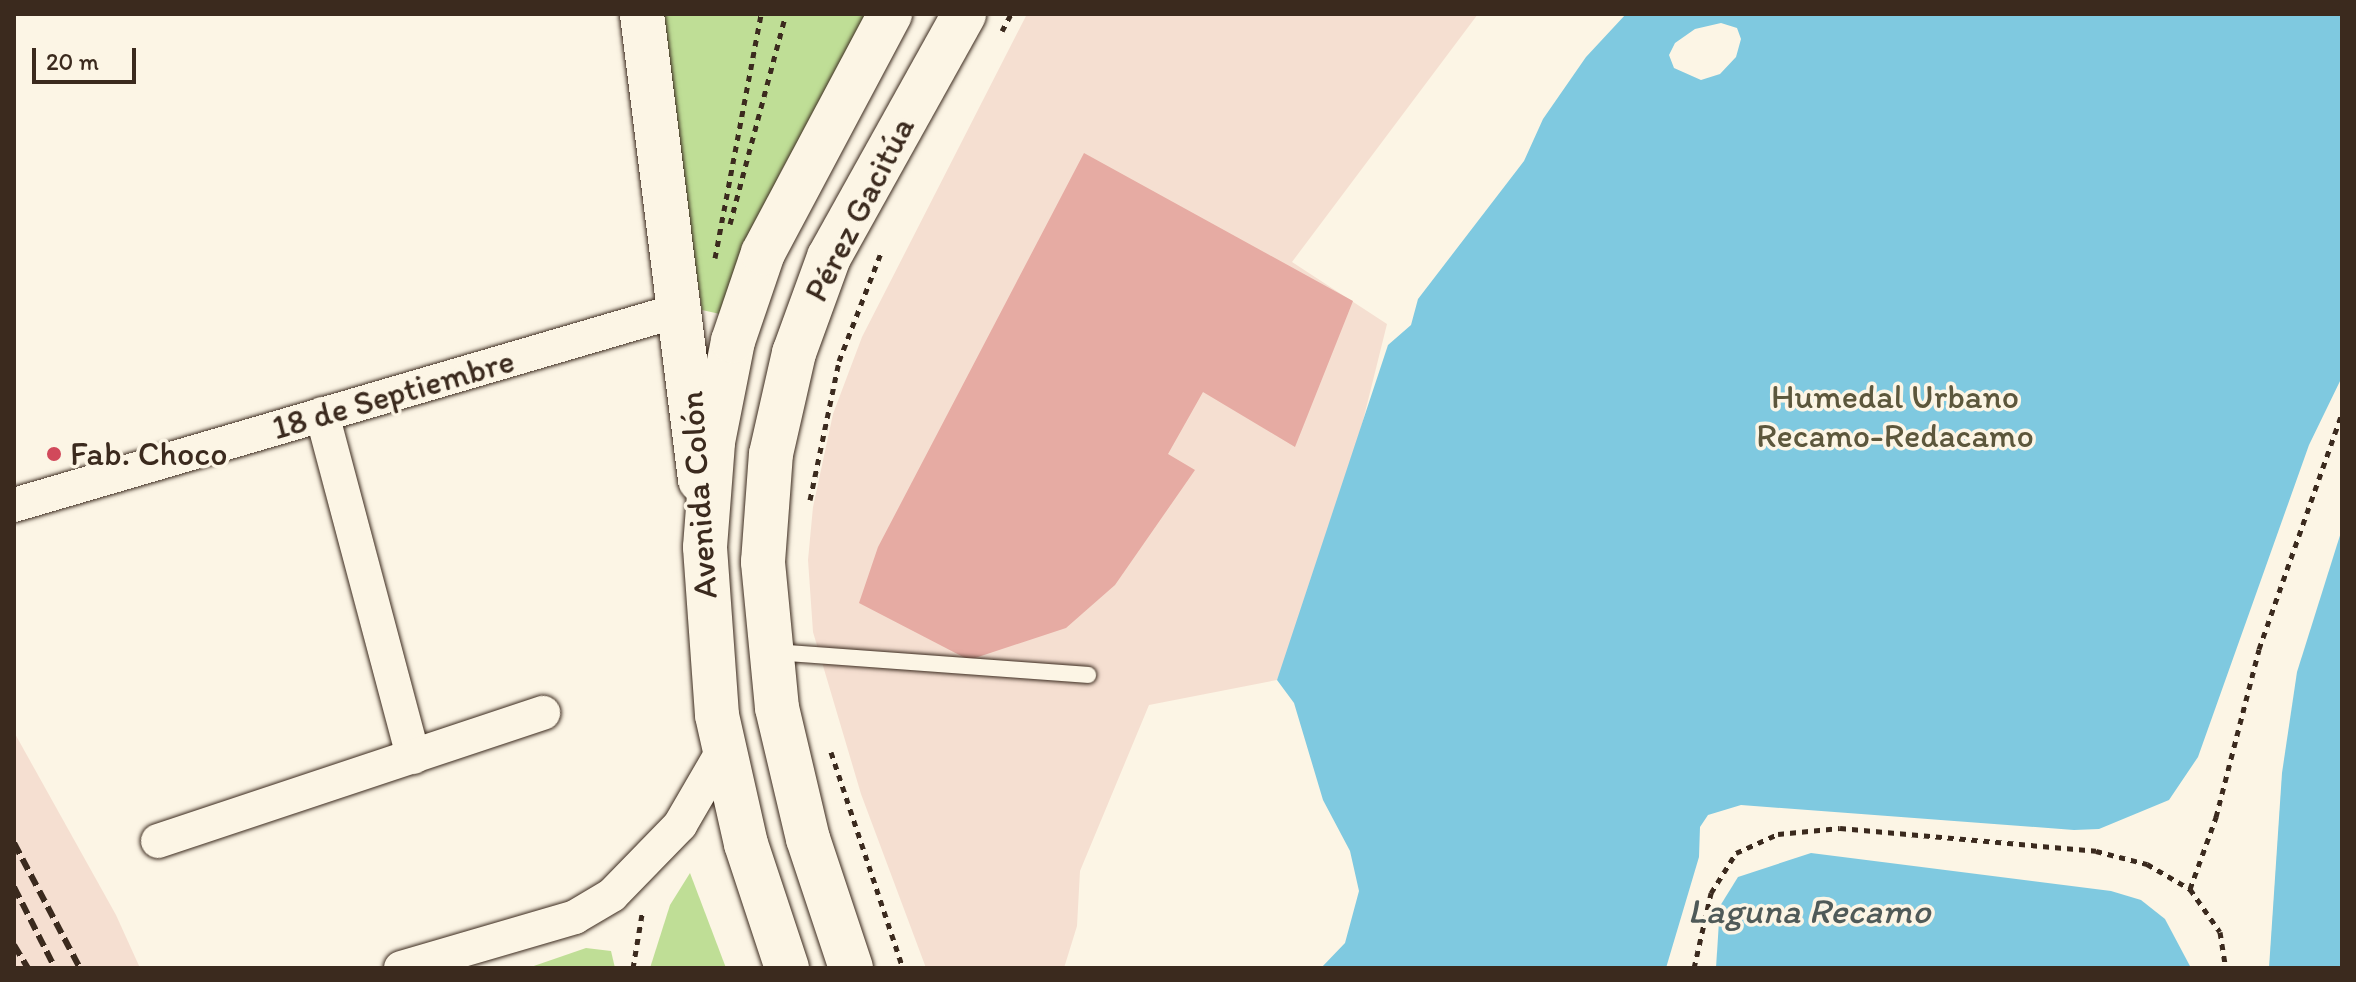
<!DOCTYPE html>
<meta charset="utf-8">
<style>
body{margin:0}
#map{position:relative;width:2356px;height:982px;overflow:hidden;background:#fcf5e5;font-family:Itim,sans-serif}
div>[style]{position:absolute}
.built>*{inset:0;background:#f5dfd1}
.green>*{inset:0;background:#bfde96}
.water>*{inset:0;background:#7fc9e0}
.building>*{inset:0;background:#e6aba3}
.path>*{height:5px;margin-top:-2.5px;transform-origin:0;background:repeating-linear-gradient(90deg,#3b2a1e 0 6px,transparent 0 12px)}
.roads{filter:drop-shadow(0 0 2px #3b2a1e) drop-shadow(0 0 2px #3b2a1e)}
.service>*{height:16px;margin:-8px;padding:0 8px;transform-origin:8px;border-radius:8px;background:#fcf5e5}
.minor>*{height:34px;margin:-17px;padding:0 17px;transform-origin:17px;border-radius:17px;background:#fcf5e5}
.secondary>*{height:44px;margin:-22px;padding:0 22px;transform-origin:22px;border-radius:22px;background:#fcf5e5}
.primary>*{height:44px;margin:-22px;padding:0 22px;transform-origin:22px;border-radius:22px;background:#fcf5e5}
.rail>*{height:6px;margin-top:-3px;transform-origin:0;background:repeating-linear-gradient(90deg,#3b2a1e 0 12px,transparent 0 18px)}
.dots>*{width:22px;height:22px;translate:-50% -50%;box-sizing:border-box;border:4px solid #fcf5e5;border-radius:50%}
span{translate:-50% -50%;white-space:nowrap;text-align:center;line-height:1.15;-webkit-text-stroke:7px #fcf5e5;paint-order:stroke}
.street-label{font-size:34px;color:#3b2a1e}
.park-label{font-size:34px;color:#5c573c}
.poi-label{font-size:34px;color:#3b2a1e}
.left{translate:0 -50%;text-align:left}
.water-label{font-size:36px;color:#4f5a58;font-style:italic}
.frame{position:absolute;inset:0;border:16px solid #3b2a1e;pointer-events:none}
.scale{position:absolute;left:32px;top:48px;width:104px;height:36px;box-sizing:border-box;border:4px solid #3b2a1e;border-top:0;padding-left:10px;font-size:24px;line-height:28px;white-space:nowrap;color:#3b2a1e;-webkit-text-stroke:6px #fcf5e5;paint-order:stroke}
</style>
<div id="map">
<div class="built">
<i style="clip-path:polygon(1027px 14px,1478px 14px,1292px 262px,1387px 324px,1342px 505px,1277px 680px,1149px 705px,1080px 871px,1077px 926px,1064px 968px,926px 968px,861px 794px,813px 632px,808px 560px,813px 507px,833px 414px,862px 337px)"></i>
<i style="clip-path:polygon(14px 732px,116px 915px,140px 968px,14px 968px)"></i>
</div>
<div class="green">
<i style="clip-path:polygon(663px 14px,871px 14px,781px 171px,720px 314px,702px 310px,669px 101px)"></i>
<i style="clip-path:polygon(690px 873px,726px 968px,650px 968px,670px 905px)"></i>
<i style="clip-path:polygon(586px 948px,611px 951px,615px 968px,528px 968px)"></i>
</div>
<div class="water">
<i style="clip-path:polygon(evenodd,1626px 14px,2342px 14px,2342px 377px,2309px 445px,2198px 757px,2169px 800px,2099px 829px,2074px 830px,1741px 805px,1708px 815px,1700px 827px,1699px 857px,1666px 968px,1321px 968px,1345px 943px,1359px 891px,1350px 851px,1323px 800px,1294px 703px,1277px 680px,1388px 345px,1411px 325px,1418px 299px,1524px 161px,1543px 119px,1586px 57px,1626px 14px,1721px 23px,1737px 28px,1741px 39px,1736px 57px,1720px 74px,1701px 80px,1674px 68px,1669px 55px,1675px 43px,1695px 29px,1721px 23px)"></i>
<i style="clip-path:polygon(2342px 529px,2342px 968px,2269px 968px,2282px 773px,2297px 672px)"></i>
<i style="clip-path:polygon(1811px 853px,2111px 891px,2141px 900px,2165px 919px,2191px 968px,1716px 968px,1720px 906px,1738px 877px)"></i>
</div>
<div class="building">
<i style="clip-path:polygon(1084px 153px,1353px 301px,1295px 447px,1203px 392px,1168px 454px,1195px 470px,1115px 585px,1066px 628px,969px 660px,859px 603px,878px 547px)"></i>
</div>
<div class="path">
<i style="left:1002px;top:31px;width:19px;rotate:-62deg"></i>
<i style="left:730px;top:224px;width:217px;rotate:-75.1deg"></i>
<i style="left:715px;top:258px;width:248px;rotate:-79.3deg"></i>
<i style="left:810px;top:500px;width:142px;rotate:-78.2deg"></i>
<i style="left:839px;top:361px;width:119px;rotate:-68.8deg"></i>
<i style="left:831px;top:752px;width:228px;rotate:71.6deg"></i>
<i style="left:2190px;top:889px;width:77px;rotate:-70.1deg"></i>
<i style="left:2216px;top:817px;width:173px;rotate:-75.6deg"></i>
<i style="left:2259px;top:649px;width:250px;rotate:-70.6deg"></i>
<i style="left:633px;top:968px;width:55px;rotate:-80.5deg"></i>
<i style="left:1694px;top:968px;width:77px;rotate:-77.2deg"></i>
<i style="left:1711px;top:893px;width:47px;rotate:-58deg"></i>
<i style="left:1736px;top:853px;width:46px;rotate:-24.3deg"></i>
<i style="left:1778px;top:834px;width:62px;rotate:-5.5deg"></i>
<i style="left:1840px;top:828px;width:257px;rotate:5.1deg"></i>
<i style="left:2096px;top:851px;width:53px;rotate:14.3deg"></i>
<i style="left:2147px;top:864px;width:50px;rotate:30.2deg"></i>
<i style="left:2190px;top:889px;width:52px;rotate:55.1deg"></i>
<i style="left:2220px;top:932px;width:36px;rotate:81deg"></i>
</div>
<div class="roads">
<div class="service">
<i style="left:775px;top:652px;width:314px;rotate:4.2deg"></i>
</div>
<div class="minor">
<i style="left:322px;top:414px;width:355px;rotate:75.1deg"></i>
<i style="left:14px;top:505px;width:694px;rotate:-16.32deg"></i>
<i style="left:158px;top:841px;width:406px;rotate:-18.4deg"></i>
<i style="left:401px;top:968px;width:181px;rotate:-16.3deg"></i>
<i style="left:575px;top:917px;width:43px;rotate:-30.7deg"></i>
<i style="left:612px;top:895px;width:98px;rotate:-45.8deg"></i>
<i style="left:680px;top:825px;width:86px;rotate:-59.8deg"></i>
</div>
<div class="secondary">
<i style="left:642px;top:14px;width:470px;rotate:82.9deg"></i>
</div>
<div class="primary">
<i style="left:787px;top:968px;width:131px;rotate:-108.3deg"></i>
<i style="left:746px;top:844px;width:132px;rotate:-102.7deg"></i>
<i style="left:717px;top:715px;width:168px;rotate:-94.1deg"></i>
<i style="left:705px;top:547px;width:105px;rotate:-85.6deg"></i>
<i style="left:713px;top:442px;width:103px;rotate:-78.8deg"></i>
<i style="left:733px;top:341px;width:93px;rotate:-71.2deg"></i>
<i style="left:763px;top:253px;width:271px;rotate:-62deg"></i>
<i style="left:851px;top:968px;width:136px;rotate:-108.4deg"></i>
<i style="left:808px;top:839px;width:135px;rotate:-103.3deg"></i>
<i style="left:777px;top:708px;width:147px;rotate:-95.5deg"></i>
<i style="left:763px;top:562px;width:108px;rotate:-85.8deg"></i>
<i style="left:771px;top:454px;width:104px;rotate:-77.2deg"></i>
<i style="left:794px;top:353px;width:102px;rotate:-70deg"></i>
<i style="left:829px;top:257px;width:278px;rotate:-60.9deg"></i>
</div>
</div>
<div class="rail">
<i style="left:14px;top:843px;width:141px;rotate:62.2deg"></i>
<i style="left:14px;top:887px;width:91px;rotate:63.2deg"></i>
<i style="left:14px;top:945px;width:27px;rotate:59deg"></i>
</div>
<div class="dots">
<i style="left:54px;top:454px;background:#d1495b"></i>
</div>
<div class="street-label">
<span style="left:859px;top:209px;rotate:-63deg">Pérez Gacitúa</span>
<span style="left:393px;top:394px;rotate:-16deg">18 de Septiembre</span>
<span style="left:698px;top:495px;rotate:-94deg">Avenida Colón</span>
</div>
<div class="park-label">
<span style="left:1895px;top:416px">Humedal Urbano<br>Recamo-Redacamo</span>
</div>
<div class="poi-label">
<span class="left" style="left:70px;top:454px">Fab. Choco</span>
</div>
<div class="water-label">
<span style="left:1809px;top:911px">Laguna Recamo</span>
</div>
<div class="frame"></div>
<div class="scale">20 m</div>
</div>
